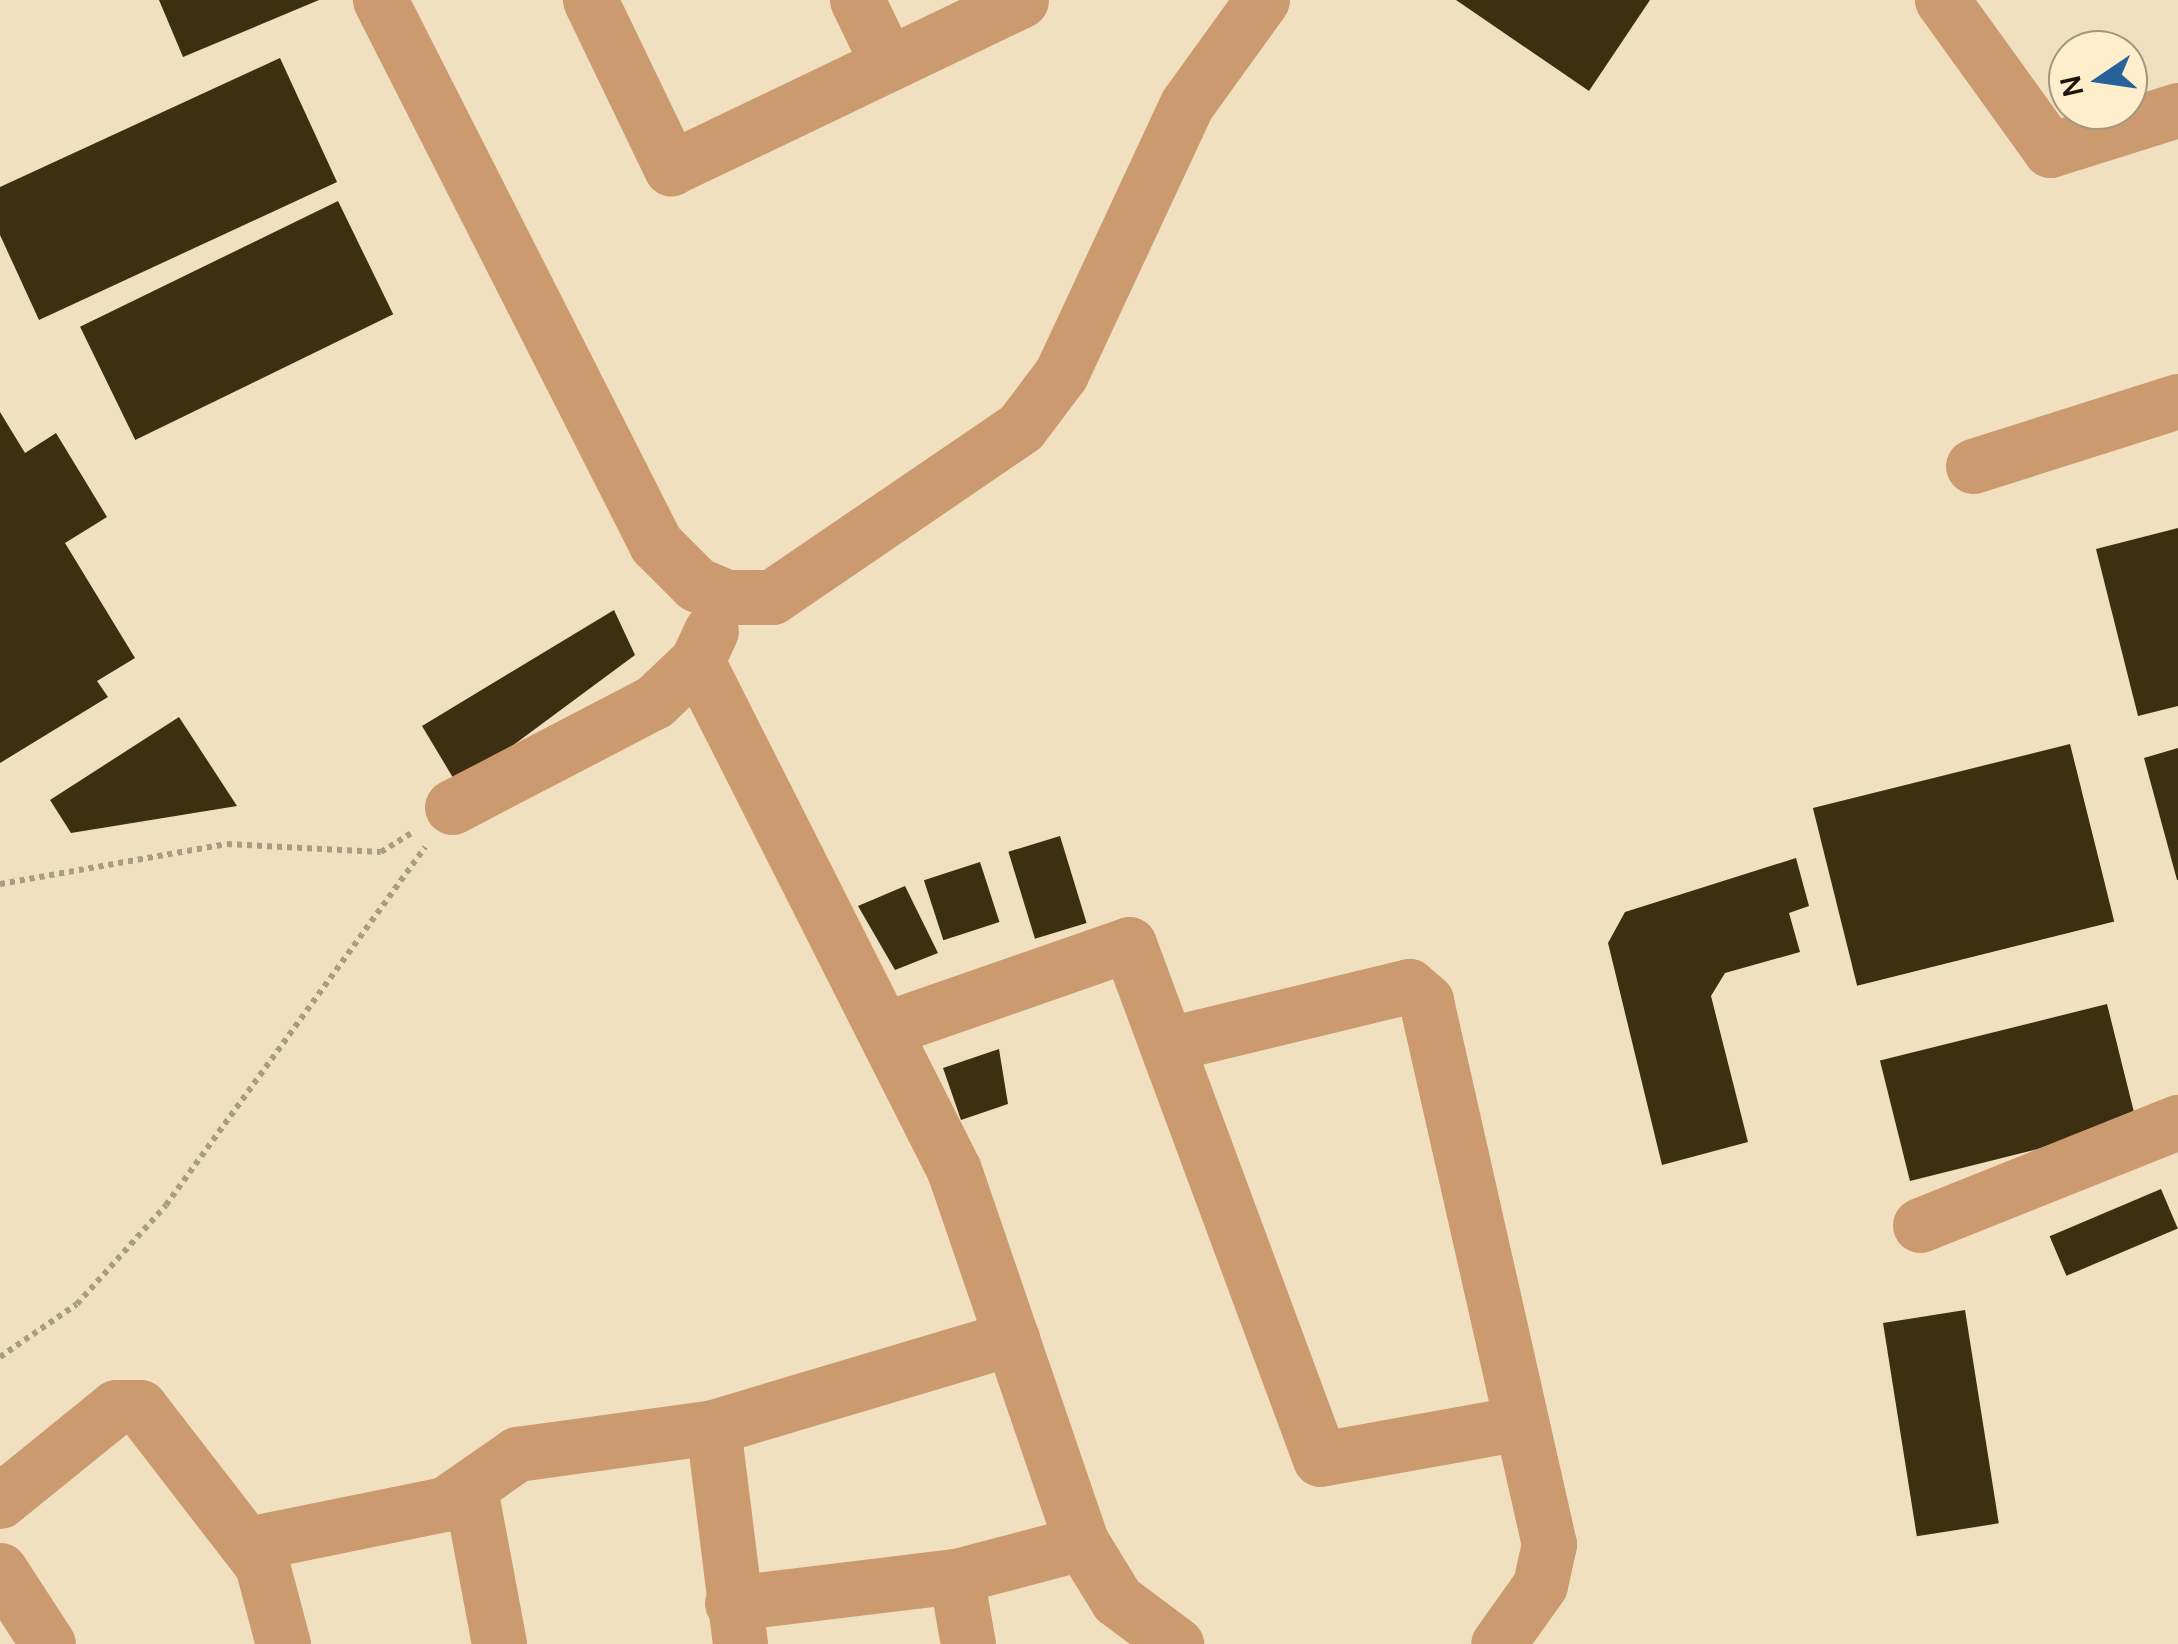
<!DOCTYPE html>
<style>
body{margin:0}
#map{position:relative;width:2178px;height:1644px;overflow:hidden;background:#f1e0bf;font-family:Manrope,sans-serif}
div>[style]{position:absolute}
.building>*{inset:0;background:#3d2f11;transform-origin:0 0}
.path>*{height:6px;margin-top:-3px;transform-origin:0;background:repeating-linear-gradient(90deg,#a99c82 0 5px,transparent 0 10px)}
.minor>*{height:55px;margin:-27.5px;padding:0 27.5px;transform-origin:27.5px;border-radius:27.5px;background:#cb9a6f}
span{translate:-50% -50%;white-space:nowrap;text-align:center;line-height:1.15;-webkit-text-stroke:10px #feeecc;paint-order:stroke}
.north{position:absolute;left:2048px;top:30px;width:100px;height:100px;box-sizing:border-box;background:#feeecc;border:2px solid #a3977e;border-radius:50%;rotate:257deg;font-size:28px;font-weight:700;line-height:40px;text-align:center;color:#1a1408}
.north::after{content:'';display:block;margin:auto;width:35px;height:45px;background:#276199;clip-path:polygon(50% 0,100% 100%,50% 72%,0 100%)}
</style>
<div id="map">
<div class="building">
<i style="clip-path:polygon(159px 0,319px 0,183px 57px)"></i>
<i style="clip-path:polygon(1456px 0,1650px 0,1589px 91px)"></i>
<i style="clip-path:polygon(280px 58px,337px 182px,39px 320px,0 235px,0 187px)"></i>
<i style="left:338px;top:201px;width:126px;height:287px;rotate:64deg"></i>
<i style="clip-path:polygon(0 412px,25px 453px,56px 433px,107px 517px,65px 543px,135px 658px,97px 681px,108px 697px,0 763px)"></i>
<i style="clip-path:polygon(2178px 528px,2178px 706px,2138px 716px,2096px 549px)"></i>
<i style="clip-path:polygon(614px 610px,635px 655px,458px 786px,422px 726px)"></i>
<i style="clip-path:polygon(179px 717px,237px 806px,71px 833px,50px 800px)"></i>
<i style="left:2070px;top:744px;width:183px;height:265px;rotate:76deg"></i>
<i style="clip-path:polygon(2178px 748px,2178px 880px,2177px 880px,2144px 758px)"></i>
<i style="left:1060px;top:836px;width:91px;height:54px;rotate:73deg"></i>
<i style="clip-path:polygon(1796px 858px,1809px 906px,1789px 913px,1800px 952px,1725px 973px,1711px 996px,1748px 1142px,1662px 1165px,1608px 943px,1625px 912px)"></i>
<i style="left:980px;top:862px;width:63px;height:59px;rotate:72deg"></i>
<i style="clip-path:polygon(905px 886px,938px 953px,895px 970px,858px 906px)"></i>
<i style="left:2107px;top:1004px;width:124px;height:234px;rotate:76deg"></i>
<i style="clip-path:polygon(999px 1049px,1008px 1104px,961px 1120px,943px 1068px)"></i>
<i style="left:2161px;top:1189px;width:43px;height:121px;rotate:67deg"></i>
<i style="left:1965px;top:1310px;width:216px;height:83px;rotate:81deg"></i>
</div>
<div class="path">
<i style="left:0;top:884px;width:230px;rotate:-10deg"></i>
<i style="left:227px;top:844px;width:154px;rotate:3deg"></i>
<i style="left:381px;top:852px;width:38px;rotate:-32deg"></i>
<i style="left:0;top:1357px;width:93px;rotate:-34.5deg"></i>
<i style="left:77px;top:1304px;width:133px;rotate:-48deg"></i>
<i style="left:166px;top:1205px;width:442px;rotate:-54.1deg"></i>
</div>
<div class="minor">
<i style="left:380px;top:0;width:610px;rotate:63.1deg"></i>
<i style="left:656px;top:544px;width:57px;rotate:45deg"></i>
<i style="left:696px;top:584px;width:33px;rotate:23deg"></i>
<i style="left:726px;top:597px;width:46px"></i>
<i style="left:772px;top:597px;width:301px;rotate:-34.3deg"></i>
<i style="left:1021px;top:427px;width:66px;rotate:-53deg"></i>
<i style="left:1061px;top:374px;width:298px;rotate:-65deg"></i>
<i style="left:1187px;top:104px;width:128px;rotate:-54.2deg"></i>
<i style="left:590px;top:0;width:187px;rotate:64.3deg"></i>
<i style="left:671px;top:168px;width:388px;rotate:-25.6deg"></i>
<i style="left:857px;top:0;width:71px;rotate:64.2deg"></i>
<i style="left:1942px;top:0;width:185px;rotate:54.2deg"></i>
<i style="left:2050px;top:150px;width:134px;rotate:-17.4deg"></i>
<i style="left:1973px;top:466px;width:215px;rotate:-17.6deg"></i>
<i style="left:697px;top:661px;width:570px;rotate:63.21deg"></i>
<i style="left:954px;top:1170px;width:394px;rotate:71.1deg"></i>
<i style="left:1082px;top:1543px;width:67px;rotate:58.4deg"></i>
<i style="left:1117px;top:1600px;width:74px;rotate:36.7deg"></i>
<i style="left:452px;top:807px;width:228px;rotate:-27.5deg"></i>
<i style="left:654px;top:702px;width:59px;rotate:-43.6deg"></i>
<i style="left:697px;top:661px;width:33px;rotate:-65deg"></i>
<i style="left:888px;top:1028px;width:255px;rotate:-19.2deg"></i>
<i style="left:1129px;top:944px;width:549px;rotate:69.65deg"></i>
<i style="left:1320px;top:1459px;width:204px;rotate:-10.2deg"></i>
<i style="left:1169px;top:1044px;width:247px;rotate:-13.6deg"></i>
<i style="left:1409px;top:986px;width:23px;rotate:41deg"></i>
<i style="left:1426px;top:1001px;width:557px;rotate:77.24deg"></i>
<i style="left:1549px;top:1544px;width:42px;rotate:102.4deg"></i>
<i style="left:1540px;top:1585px;width:72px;rotate:125.4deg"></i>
<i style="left:1920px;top:1225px;width:278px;rotate:-21.8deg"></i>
<i style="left:713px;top:1427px;width:219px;rotate:82.9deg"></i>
<i style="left:471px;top:1494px;width:153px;rotate:79.4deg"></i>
<i style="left:0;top:1501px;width:149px;rotate:-39deg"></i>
<i style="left:116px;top:1407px;width:24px"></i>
<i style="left:140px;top:1407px;width:200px;rotate:52.3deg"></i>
<i style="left:262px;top:1565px;width:82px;rotate:75.1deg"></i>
<i style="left:248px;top:1544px;width:201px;rotate:-11.5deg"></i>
<i style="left:445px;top:1504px;width:88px;rotate:-34.8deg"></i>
<i style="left:517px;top:1454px;width:198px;rotate:-7.8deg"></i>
<i style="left:713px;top:1427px;width:312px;rotate:-16.6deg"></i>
<i style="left:0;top:1570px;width:88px;rotate:57deg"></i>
<i style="left:732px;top:1603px;width:226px;rotate:-6.9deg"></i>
<i style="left:968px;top:1644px;width:69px;rotate:-100deg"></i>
<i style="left:956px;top:1576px;width:130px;rotate:-14.7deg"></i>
</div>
<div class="north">N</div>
</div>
